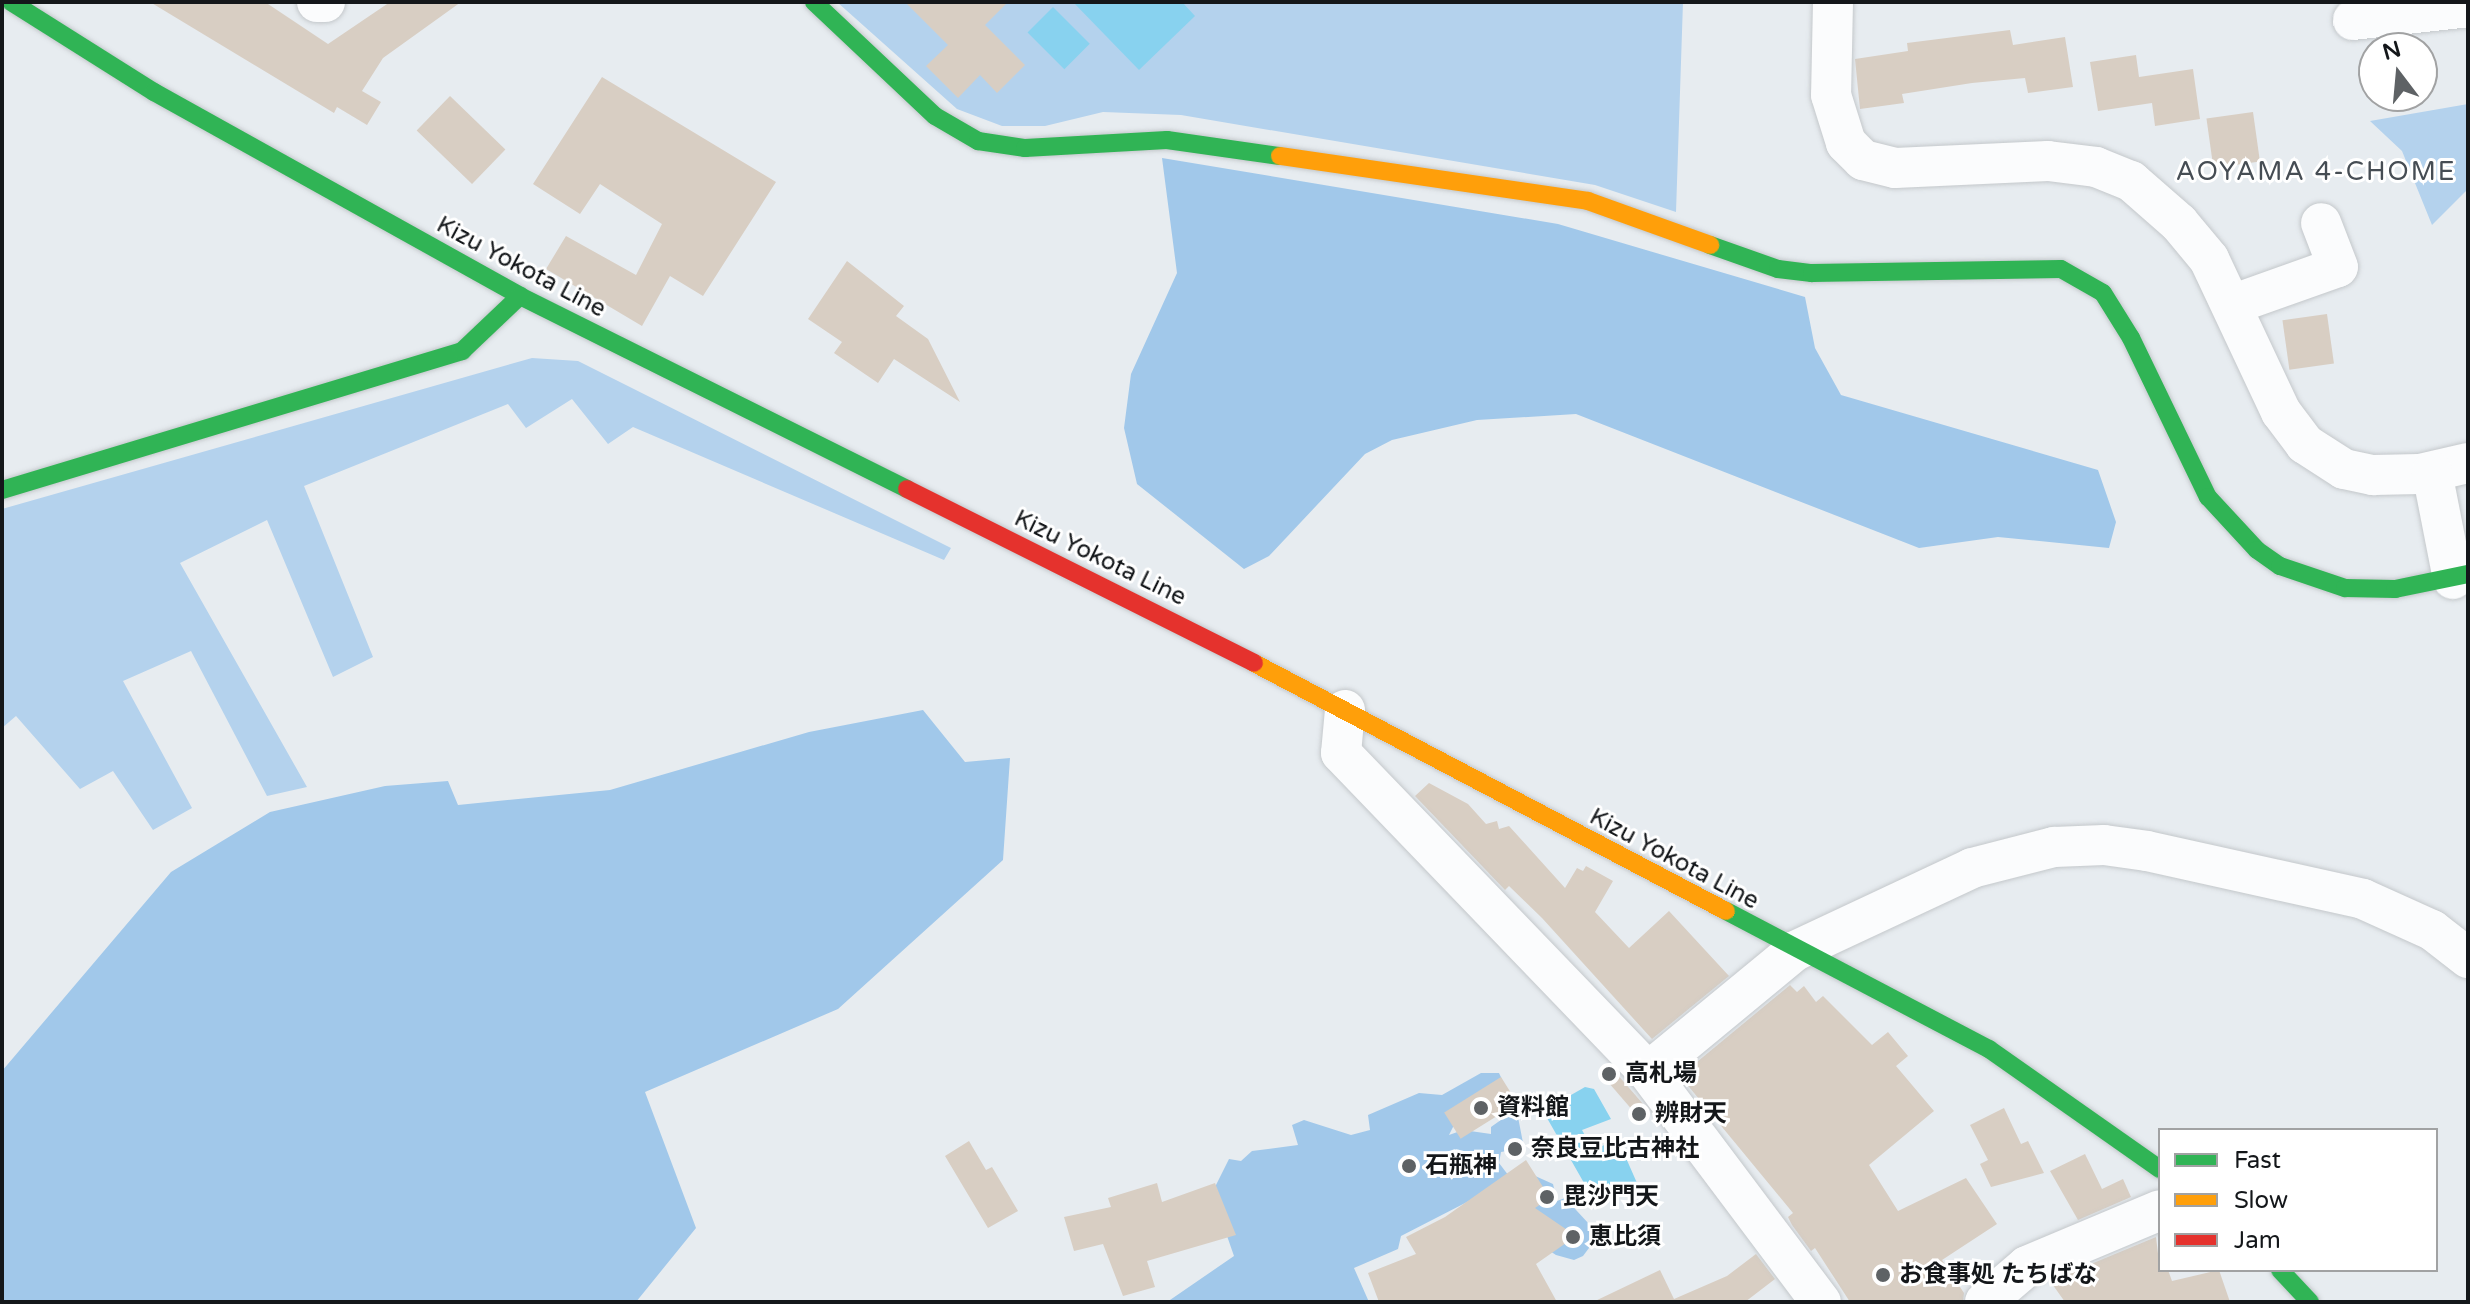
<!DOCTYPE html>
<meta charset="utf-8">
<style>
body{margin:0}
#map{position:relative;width:2470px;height:1304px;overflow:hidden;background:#e7ecf0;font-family:"Varela Round","Noto Sans JP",sans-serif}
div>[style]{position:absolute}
.green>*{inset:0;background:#b4d2ed}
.forest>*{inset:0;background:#a1c8ea}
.water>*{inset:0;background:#88d2ef;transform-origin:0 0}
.building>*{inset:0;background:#d8cec3;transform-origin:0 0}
.roads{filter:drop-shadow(0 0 2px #c4c8cb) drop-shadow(0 0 2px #c4c8cb)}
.street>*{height:40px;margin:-20px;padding:0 20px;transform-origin:20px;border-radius:20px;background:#fbfcfd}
.fast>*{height:18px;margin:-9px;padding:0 9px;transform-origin:9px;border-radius:9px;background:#30b455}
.slow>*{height:18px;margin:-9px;padding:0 9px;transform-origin:9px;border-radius:9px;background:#ff9f0a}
.jam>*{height:18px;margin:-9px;padding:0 9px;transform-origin:9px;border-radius:9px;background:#e5322d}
.dots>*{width:22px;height:22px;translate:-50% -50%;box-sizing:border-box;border:4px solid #fff;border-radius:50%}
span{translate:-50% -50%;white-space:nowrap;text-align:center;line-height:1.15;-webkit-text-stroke:6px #fff;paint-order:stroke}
.street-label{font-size:24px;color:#14171a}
.poi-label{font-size:24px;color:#14171a;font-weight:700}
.left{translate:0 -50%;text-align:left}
.neighbourhood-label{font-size:26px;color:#464d54;letter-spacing:2px}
.frame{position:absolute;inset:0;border:4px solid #14171a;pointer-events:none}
.legend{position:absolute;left:2158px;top:1128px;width:280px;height:144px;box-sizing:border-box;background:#fff;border:2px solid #a1a2a3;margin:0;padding:10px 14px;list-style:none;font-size:24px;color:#14171a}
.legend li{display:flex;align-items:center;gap:16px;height:40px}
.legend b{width:40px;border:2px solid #a1a2a3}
.north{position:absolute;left:2358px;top:32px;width:80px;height:80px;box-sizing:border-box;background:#fff;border:2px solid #a1a2a3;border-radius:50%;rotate:344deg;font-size:22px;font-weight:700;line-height:32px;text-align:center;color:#14171a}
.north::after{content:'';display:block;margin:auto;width:28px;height:36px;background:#5e6265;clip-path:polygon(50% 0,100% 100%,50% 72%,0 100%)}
</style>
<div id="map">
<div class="green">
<i style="clip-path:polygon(837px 2px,1683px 2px,1676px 212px,1595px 185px,1181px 115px,1103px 112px,1045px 126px,1002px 126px,957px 109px)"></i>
<i style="clip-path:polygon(2468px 104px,2468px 189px,2432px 225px,2402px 151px,2370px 121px)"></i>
<i style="clip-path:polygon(532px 358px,578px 361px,951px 548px,944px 560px,633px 427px,608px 444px,572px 399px,526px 428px,508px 404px,304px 486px,373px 657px,333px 677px,267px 520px,180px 563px,307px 787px,267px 796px,191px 651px,123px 681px,192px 808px,153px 830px,113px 771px,80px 789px,16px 716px,2px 728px,2px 509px)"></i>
</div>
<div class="forest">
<i style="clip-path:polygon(1162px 158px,1558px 224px,1805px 297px,1815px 348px,1841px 395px,2098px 470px,2116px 522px,2109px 548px,1998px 537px,1919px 548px,1576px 414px,1477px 420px,1392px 440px,1365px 454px,1269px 556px,1244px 569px,1137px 484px,1124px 428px,1131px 374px,1177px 273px)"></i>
<i style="clip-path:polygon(923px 710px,965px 762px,1010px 758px,1003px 860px,838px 1009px,645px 1092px,696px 1228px,636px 1302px,2px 1302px,2px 1071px,171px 872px,270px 812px,385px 786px,448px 781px,458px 805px,610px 790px,809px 732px)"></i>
<i style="clip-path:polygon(1481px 1073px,1499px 1073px,1506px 1088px,1457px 1119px,1449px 1135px,1463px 1130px,1491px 1134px,1491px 1127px,1505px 1117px,1518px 1117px,1524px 1148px,1501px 1152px,1499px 1163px,1515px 1184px,1533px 1175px,1553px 1184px,1557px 1201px,1565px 1198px,1589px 1224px,1589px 1248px,1583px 1256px,1574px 1260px,1556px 1255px,1471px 1200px,1401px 1236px,1398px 1249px,1354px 1268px,1369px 1302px,1073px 1302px,1170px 1300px,1234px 1256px,1212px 1193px,1229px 1159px,1241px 1161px,1252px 1151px,1298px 1145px,1292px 1125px,1304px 1120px,1351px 1135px,1370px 1130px,1368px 1115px,1419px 1093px,1442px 1095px)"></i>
</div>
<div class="water">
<i style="clip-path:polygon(1073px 2px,1182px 2px,1195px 16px,1139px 70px)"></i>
<i style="left:1053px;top:7px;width:52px;height:36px;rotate:45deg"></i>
<i style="clip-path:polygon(1585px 1087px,1594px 1089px,1611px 1119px,1582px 1130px,1593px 1150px,1609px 1143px,1626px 1158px,1637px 1183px,1596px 1204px,1543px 1111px)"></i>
</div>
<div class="building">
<i style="clip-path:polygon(150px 2px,265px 2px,328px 44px,390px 2px,461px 2px,383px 58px,362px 91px,381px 102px,367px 125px,337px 107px,334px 113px)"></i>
<i style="clip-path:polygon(905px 2px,1008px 2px,985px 25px,1025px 65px,997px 93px,980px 75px,958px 98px,926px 66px,948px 45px)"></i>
<i style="clip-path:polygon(2010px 30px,2013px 45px,2065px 37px,2073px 87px,2028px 93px,2025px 78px,1972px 83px,1902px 94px,1904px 103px,1860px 109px,1855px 59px,1908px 51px,1907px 43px)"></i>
<i style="clip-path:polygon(2136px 55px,2139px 77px,2193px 69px,2200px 119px,2155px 126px,2152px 103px,2098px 111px,2090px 62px)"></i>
<i style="clip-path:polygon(602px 77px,776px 182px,703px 296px,670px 276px,642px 326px,546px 269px,566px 236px,636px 275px,662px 224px,600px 184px,580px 214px,533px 184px)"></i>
<i style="left:450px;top:96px;width:77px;height:48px;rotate:44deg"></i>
<i style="left:2253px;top:112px;width:50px;height:47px;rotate:82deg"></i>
<i style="clip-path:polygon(847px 261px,904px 306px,896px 316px,928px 339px,960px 402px,894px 359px,878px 383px,834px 353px,842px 342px,808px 319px)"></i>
<i style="left:2327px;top:314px;width:50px;height:45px;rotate:82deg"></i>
<i style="clip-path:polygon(1429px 783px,1468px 804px,1486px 824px,1497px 821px,1499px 829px,1509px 826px,1565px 888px,1577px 868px,1583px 871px,1586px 866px,1613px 881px,1595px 912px,1629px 948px,1669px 911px,1729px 976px,1652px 1039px,1542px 918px,1509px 886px,1505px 890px,1415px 796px)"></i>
<i style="clip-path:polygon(1790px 985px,1797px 992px,1804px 986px,1816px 1002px,1823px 996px,1872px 1045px,1888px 1032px,1908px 1056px,1896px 1066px,1934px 1111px,1869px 1165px,1898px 1211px,1966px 1178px,1997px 1224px,1942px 1260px,1964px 1293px,1963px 1302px,1850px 1302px,1815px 1248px,1811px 1251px,1792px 1225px,1788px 1217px,1793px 1213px,1680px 1076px)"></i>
<i style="left:1610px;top:1066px;width:58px;height:12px;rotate:49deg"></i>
<i style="left:1501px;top:1077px;width:31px;height:67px;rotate:58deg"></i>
<i style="clip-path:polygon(2004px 1108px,2021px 1144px,2028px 1141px,2044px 1173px,1991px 1187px,1980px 1164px,1988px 1160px,1970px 1125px)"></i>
<i style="clip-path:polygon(969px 1141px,986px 1170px,992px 1167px,1018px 1211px,988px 1228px,945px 1156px)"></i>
<i style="clip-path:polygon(2085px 1154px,2102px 1189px,2123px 1179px,2131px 1197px,2078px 1220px,2050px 1171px)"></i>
<i style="clip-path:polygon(1526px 1160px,1550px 1198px,1535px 1208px,1576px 1236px,1536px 1264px,1557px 1302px,1379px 1302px,1368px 1273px,1416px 1254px,1406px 1237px,1445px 1217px)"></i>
<i style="clip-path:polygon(1157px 1183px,1162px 1202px,1215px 1183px,1236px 1235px,1147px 1261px,1155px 1287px,1123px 1296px,1103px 1244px,1074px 1251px,1064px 1217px,1111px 1207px,1108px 1198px)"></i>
<i style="clip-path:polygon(2156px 1237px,2160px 1270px,2168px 1270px,2172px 1281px,2219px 1270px,2230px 1302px,2065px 1302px,2050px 1281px)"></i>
<i style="clip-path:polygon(1756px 1254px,1775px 1279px,1745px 1302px,1593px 1302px,1660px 1270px,1674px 1299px,1727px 1276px)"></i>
</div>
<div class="roads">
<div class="street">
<i style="left:317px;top:2px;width:8px"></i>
<i style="left:1833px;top:2px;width:93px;rotate:91.2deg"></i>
<i style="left:1831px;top:95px;width:50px;rotate:72.6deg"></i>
<i style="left:1846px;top:143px;width:24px;rotate:45deg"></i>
<i style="left:1863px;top:160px;width:33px;rotate:14deg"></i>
<i style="left:1895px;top:168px;width:153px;rotate:-2.6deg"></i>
<i style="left:2048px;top:161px;width:48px;rotate:7.1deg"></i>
<i style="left:2096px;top:167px;width:38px;rotate:22deg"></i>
<i style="left:2131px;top:181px;width:64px;rotate:41.2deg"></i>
<i style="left:2179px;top:223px;width:47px;rotate:50.2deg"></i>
<i style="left:2209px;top:259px;width:169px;rotate:64.8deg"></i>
<i style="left:2281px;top:412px;width:40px;rotate:53deg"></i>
<i style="left:2305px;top:444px;width:46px;rotate:32.7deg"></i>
<i style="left:2344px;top:469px;width:30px;rotate:12deg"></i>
<i style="left:2373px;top:475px;width:47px;rotate:-1.2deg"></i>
<i style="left:2420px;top:474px;width:49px;rotate:-12.9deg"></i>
<i style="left:2353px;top:20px;width:116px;rotate:-6.4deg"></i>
<i style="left:2234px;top:304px;width:110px;rotate:-19.6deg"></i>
<i style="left:2338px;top:267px;width:47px;rotate:-111.1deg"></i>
<i style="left:2432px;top:472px;width:109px;rotate:78.9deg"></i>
<i style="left:1345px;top:710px;width:43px;rotate:95.3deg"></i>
<i style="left:1341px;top:753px;width:443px;rotate:46.1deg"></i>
<i style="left:1648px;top:1072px;width:288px;rotate:53.1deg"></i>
<i style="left:1648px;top:1072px;width:190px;rotate:-39.5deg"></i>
<i style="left:1795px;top:951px;width:195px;rotate:-25.1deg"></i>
<i style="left:1972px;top:868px;width:85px;rotate:-14.4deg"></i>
<i style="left:2054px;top:847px;width:50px;rotate:-2.3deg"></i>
<i style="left:2104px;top:845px;width:43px;rotate:7.9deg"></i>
<i style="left:2147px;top:851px;width:221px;rotate:12.5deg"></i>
<i style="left:2363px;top:899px;width:76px;rotate:24.2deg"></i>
<i style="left:2432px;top:930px;width:46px;rotate:37.9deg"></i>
<i style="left:1985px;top:1302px;width:55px;rotate:-40.6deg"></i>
<i style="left:2027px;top:1266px;width:144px;rotate:-22.8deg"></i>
</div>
<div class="fast">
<i style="left:11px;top:2px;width:169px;rotate:32.2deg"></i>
<i style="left:154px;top:92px;width:419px;rotate:29.1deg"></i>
<i style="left:520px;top:296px;width:432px;rotate:26.5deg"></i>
<i style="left:814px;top:2px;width:166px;rotate:43.3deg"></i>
<i style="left:935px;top:116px;width:50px;rotate:30.2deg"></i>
<i style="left:978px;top:141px;width:48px;rotate:8.5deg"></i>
<i style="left:1025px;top:148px;width:142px;rotate:-3.2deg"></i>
<i style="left:1167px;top:140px;width:114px;rotate:8.1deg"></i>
<i style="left:1710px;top:245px;width:72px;rotate:19.4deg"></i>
<i style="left:1778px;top:269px;width:34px;rotate:7deg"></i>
<i style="left:1812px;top:273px;width:249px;rotate:-0.9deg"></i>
<i style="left:2061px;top:269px;width:48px;rotate:29.7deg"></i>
<i style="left:2103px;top:293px;width:53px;rotate:58.1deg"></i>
<i style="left:2131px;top:338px;width:177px;rotate:64.2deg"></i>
<i style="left:2208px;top:497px;width:72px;rotate:47.2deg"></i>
<i style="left:2257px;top:550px;width:28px;rotate:35deg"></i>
<i style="left:2280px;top:566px;width:69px;rotate:18.7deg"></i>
<i style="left:2345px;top:588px;width:50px;rotate:1.1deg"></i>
<i style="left:2395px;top:589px;width:75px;rotate:-11.6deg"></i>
<i style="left:2px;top:490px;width:481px;rotate:-16.8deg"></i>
<i style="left:462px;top:351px;width:80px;rotate:-43.5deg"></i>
<i style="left:1726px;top:911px;width:297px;rotate:27.7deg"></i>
<i style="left:1989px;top:1049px;width:209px;rotate:35.1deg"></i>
<i style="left:2280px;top:1270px;width:44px;rotate:46.8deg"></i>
</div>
<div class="slow">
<i style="left:1280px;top:156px;width:311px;rotate:8.3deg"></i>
<i style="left:1588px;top:201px;width:130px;rotate:19.8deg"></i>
<i style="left:1254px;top:663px;width:533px;rotate:27.72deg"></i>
</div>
<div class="jam">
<i style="left:907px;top:489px;width:388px;rotate:26.6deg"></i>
</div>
</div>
<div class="dots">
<i style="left:1609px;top:1074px;background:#5e6265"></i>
<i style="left:1481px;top:1108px;background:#5e6265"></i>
<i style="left:1639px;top:1114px;background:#5e6265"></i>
<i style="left:1515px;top:1149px;background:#5e6265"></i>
<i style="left:1409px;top:1166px;background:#5e6265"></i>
<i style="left:1547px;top:1197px;background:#5e6265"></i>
<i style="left:1573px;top:1237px;background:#5e6265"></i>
<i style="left:1883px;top:1275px;background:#5e6265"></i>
</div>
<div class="street-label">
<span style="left:521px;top:267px;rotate:28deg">Kizu Yokota Line</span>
<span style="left:1100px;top:558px;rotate:26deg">Kizu Yokota Line</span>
<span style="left:1674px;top:859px;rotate:28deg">Kizu Yokota Line</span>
</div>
<div class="poi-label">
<span class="left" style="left:1625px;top:1074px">高札場</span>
<span class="left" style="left:1497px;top:1108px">資料館</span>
<span class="left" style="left:1655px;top:1114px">辨財天</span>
<span class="left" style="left:1531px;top:1149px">奈良豆比古神社</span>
<span class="left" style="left:1425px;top:1166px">石瓶神</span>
<span class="left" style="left:1563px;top:1197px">毘沙門天</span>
<span class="left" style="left:1589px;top:1237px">恵比須</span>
<span class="left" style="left:1899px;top:1275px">お食事処 たちばな</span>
</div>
<div class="neighbourhood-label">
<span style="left:2316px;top:172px">AOYAMA 4-CHOME</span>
</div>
<div class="frame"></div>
<ul class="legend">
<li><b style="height:10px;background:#30b455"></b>Fast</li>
<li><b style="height:10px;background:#ff9f0a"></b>Slow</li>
<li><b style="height:10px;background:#e5322d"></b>Jam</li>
</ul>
<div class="north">N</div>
</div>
